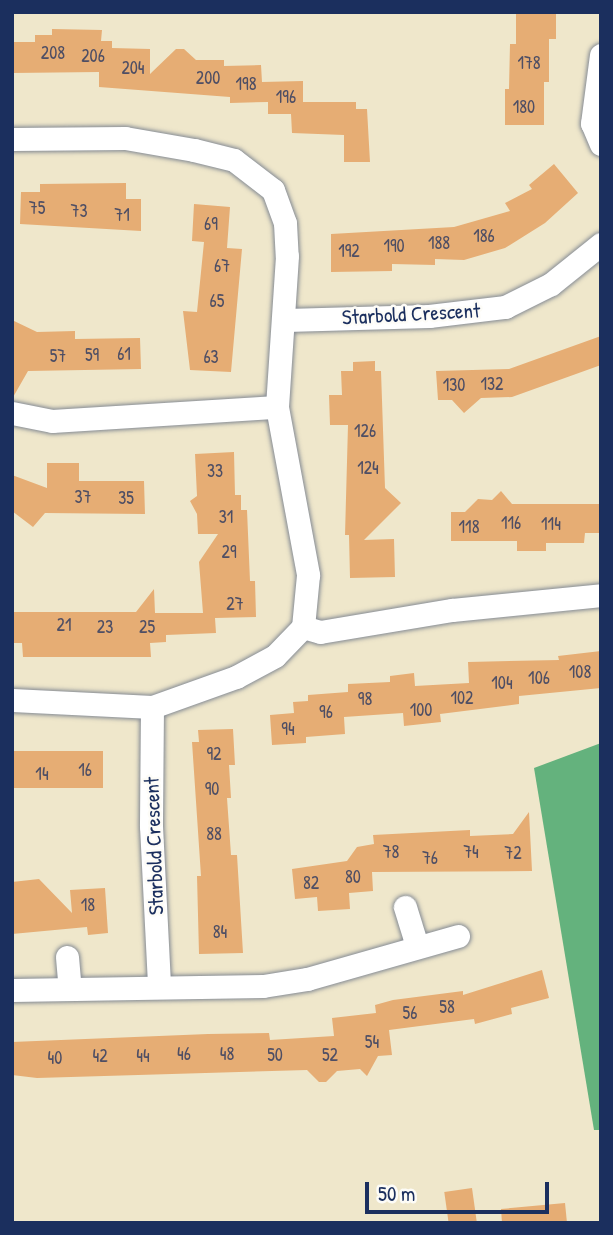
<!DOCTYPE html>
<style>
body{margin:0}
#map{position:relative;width:613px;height:1235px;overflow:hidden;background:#efe7cb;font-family:"Patrick Hand",sans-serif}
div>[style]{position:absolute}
.forest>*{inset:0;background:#64b27d}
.building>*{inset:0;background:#e6ad74;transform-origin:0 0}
.roads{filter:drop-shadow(0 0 2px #858b94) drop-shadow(0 0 2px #858b94)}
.minor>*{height:23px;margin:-11.5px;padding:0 11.5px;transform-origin:11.5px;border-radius:11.5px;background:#fff}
span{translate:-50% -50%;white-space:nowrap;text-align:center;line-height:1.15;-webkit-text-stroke:5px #fdfcf7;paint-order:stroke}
.number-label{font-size:18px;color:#4e4e64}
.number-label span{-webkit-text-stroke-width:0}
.street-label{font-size:21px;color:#1b2f5e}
.frame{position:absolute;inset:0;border:14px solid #1b2f5e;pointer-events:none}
.scale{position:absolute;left:365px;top:1182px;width:184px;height:32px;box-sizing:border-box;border:4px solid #1b2f5e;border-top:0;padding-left:9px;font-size:21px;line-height:24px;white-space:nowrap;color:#1b2f5e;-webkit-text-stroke:5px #fdfcf7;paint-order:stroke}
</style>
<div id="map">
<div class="forest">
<i style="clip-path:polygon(601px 743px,601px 1130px,594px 1130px,534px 768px)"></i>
</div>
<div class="building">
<i style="clip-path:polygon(516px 12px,556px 12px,556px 39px,549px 39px,549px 82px,544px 82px,544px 125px,505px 125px,505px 89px,509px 89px,510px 44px,516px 44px)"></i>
<i style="clip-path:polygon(52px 29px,102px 30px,101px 41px,112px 41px,112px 48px,150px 49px,150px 74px,176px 49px,184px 49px,196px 60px,224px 60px,224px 66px,261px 65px,262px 82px,303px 81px,303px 102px,356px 102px,356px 109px,367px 109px,370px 162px,344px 162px,344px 135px,292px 133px,291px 114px,268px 114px,268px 102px,230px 103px,230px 97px,99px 87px,99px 72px,12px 73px,12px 42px,35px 42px,35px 35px,52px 35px)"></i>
<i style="clip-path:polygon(554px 164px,578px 193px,545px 223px,505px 248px,464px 260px,435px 259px,435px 265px,392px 264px,392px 271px,331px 272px,331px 234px,454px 227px,510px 211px,505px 203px,532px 189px,529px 185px)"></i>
<i style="clip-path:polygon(126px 183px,126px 199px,141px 199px,141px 231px,20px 224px,21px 192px,40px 192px,40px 184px)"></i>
<i style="clip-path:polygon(194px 204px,230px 207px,227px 248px,242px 249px,231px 372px,190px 370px,183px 311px,197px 312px,204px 242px,192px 241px)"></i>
<i style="clip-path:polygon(12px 320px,37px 332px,75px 331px,75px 339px,140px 338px,141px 369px,28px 371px,12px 399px)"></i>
<i style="clip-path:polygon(601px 336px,601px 365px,512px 397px,481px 398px,464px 413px,452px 400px,438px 400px,436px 371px,509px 369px)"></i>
<i style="clip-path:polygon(375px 361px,375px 371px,381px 371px,385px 488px,401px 503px,364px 540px,394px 539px,395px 577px,350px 578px,349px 535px,345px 535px,348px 425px,330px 425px,329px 395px,342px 395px,341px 371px,353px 371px,353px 362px)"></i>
<i style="clip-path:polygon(234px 452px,235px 495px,241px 495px,241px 510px,247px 510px,250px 581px,255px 581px,256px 617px,215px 618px,216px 633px,166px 635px,166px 642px,150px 643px,151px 657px,23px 657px,22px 643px,12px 643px,12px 612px,136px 612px,154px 589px,155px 613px,203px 613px,199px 562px,218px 534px,198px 534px,197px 514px,190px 501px,197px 496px,195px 454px)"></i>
<i style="clip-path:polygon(47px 463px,79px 463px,79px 481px,144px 481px,145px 514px,45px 513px,33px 527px,12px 511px,12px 475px,47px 488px)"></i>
<i style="clip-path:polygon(501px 491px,512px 504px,601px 504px,601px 533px,585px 533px,584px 543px,546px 543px,546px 551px,517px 551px,517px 541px,451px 541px,451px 512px,465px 512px,478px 499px,492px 500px)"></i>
<i style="clip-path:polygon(601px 651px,601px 688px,519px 696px,519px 704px,440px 714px,441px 722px,404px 726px,403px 713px,344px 717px,345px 734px,306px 737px,306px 743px,272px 745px,270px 715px,294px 713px,293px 702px,308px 701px,308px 695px,348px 692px,348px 684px,390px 682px,390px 676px,414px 673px,415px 686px,469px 683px,468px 662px,559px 660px,558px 656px)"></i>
<i style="clip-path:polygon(233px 729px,235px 765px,229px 765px,231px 798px,227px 798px,231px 855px,237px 855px,243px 953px,199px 954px,197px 876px,201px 876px,192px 742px,199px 742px,198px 730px)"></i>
<i style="left:12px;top:751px;width:91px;height:37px"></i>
<i style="clip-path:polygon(529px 812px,532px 871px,372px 872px,373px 891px,349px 893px,350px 909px,318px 911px,317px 897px,295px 899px,292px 869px,347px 861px,357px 847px,374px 844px,373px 835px,470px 830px,470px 836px,513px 834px)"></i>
<i style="clip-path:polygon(39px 879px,72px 913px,70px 890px,105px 888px,108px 933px,88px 935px,87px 927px,12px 934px,12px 882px)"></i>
<i style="clip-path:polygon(542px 970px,549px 998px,511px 1008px,512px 1014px,475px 1024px,474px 1019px,389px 1030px,392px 1055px,378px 1056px,367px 1076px,360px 1069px,337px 1071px,326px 1082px,319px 1082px,307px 1070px,37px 1078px,12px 1075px,12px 1042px,208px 1034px,269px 1033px,270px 1040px,334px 1036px,332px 1018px,376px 1013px,375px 1005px,393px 1000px,463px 991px,463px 995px)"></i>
<i style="left:472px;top:1188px;width:35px;height:28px;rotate:82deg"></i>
<i style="clip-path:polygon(565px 1203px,567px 1223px,502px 1223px,501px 1209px)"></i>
</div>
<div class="roads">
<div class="minor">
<i style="left:601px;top:55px;width:69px;rotate:97.5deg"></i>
<i style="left:592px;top:123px;width:23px;rotate:67deg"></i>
<i style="left:12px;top:139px;width:113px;rotate:-0.5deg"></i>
<i style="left:125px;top:138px;width:70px;rotate:9.9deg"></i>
<i style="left:194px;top:150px;width:41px;rotate:14deg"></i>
<i style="left:234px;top:160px;width:49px;rotate:37.6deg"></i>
<i style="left:273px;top:190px;width:35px;rotate:70deg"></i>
<i style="left:285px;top:223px;width:33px;rotate:87deg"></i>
<i style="left:287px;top:256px;width:151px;rotate:93.8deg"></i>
<i style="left:277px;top:407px;width:171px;rotate:79.5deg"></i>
<i style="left:308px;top:575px;width:52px;rotate:95.5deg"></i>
<i style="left:303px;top:627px;width:40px;rotate:134deg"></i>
<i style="left:275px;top:656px;width:44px;rotate:151.7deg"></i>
<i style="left:236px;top:677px;width:89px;rotate:160.3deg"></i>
<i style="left:152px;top:707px;width:140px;rotate:-177.1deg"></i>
<i style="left:286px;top:320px;width:143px;rotate:-1.6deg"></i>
<i style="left:429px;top:316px;width:77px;rotate:-6.8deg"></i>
<i style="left:505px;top:307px;width:51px;rotate:-26.6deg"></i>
<i style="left:551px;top:284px;width:64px;rotate:-38.7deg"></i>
<i style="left:12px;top:413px;width:41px;rotate:11.3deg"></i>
<i style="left:52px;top:421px;width:225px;rotate:-3.6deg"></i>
<i style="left:303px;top:627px;width:18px;rotate:16deg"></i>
<i style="left:320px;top:632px;width:134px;rotate:-9.5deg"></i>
<i style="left:452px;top:610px;width:150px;rotate:-5.7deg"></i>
<i style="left:152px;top:707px;width:119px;rotate:90.5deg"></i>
<i style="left:151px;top:826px;width:159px;rotate:87.1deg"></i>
<i style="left:405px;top:907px;width:41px;rotate:72.9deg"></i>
<i style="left:67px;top:957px;width:32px;rotate:85deg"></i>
<i style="left:12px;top:990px;width:251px;rotate:-0.9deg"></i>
<i style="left:263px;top:986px;width:45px;rotate:-9deg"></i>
<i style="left:307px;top:979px;width:157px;rotate:-15.9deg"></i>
</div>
</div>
<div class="number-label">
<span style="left:53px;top:53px">208</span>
<span style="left:93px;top:56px">206</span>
<span style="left:529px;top:63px">178</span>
<span style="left:133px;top:68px">204</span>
<span style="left:208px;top:78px">200</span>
<span style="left:246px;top:84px">198</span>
<span style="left:286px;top:97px">196</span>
<span style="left:524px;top:107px">180</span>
<span style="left:37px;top:208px">75</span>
<span style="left:79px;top:211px">73</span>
<span style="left:122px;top:215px">71</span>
<span style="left:211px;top:224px">69</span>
<span style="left:484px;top:236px">186</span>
<span style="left:439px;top:243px">188</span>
<span style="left:394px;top:246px">190</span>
<span style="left:349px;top:251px">192</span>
<span style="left:222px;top:266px">67</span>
<span style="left:217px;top:301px">65</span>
<span style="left:124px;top:354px">61</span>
<span style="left:92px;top:355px">59</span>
<span style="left:58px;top:356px">57</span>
<span style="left:211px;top:357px">63</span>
<span style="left:492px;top:384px">132</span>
<span style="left:454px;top:385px">130</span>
<span style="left:365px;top:431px">126</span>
<span style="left:368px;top:468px">124</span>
<span style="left:215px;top:471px">33</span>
<span style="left:83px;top:497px">37</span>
<span style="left:126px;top:498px">35</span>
<span style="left:226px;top:517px">31</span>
<span style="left:511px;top:523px">116</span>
<span style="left:551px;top:524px">114</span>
<span style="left:469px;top:527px">118</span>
<span style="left:229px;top:552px">29</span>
<span style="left:235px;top:604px">27</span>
<span style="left:64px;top:625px">21</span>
<span style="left:105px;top:627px">23</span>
<span style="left:147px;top:627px">25</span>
<span style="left:580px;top:672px">108</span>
<span style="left:539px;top:678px">106</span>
<span style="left:502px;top:683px">104</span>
<span style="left:462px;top:698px">102</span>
<span style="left:365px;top:699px">98</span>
<span style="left:421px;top:710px">100</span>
<span style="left:326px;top:712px">96</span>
<span style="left:288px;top:729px">94</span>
<span style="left:214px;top:754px">92</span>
<span style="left:85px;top:770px">16</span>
<span style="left:42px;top:774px">14</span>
<span style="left:212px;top:789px">90</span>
<span style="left:214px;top:834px">88</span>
<span style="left:391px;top:852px">78</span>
<span style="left:471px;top:852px">74</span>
<span style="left:513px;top:853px">72</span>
<span style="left:430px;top:858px">76</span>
<span style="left:353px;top:877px">80</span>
<span style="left:311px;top:883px">82</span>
<span style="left:88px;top:905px">18</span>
<span style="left:220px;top:932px">84</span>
<span style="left:447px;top:1007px">58</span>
<span style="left:410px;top:1013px">56</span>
<span style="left:372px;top:1042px">54</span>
<span style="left:184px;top:1054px">46</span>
<span style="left:227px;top:1054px">48</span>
<span style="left:275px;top:1055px">50</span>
<span style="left:330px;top:1055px">52</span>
<span style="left:100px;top:1056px">42</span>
<span style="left:143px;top:1056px">44</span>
<span style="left:55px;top:1058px">40</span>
</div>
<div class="street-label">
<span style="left:411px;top:314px;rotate:-3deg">Starbold Crescent</span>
<span style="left:154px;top:846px;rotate:-92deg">Starbold Crescent</span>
</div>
<div class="frame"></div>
<div class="scale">50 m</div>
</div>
